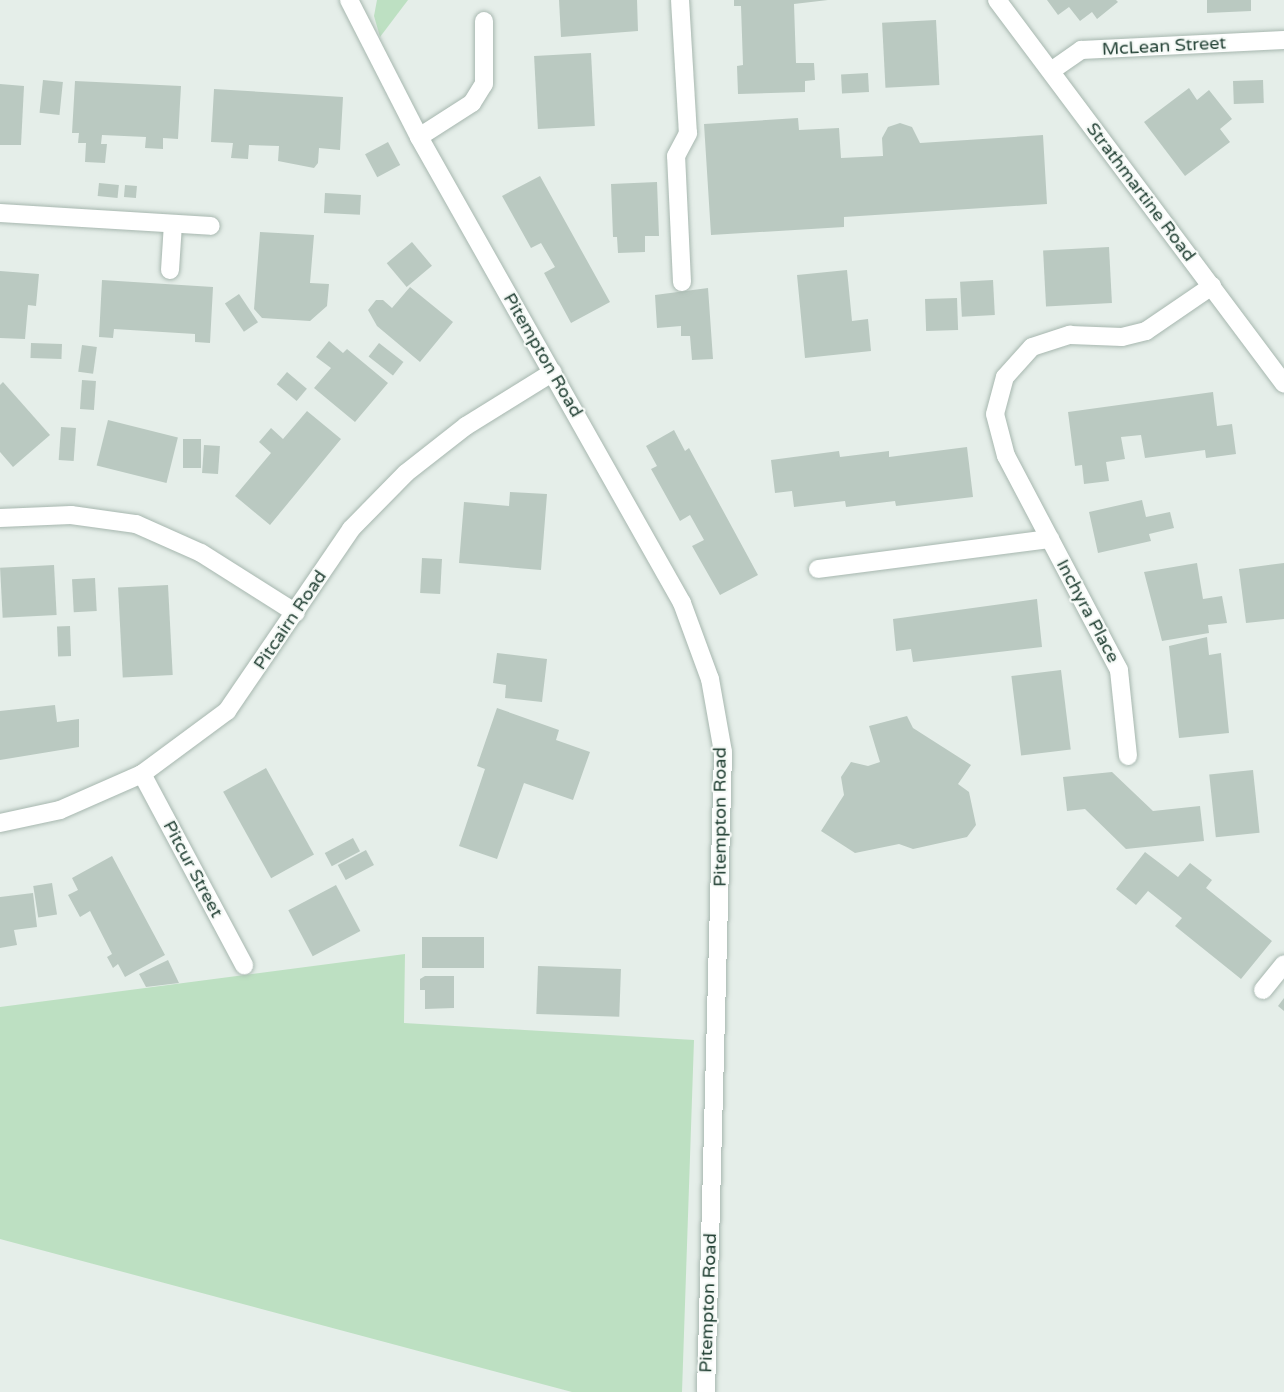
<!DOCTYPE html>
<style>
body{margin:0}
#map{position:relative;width:1284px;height:1392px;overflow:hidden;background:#e5eee9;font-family:"Varela Round",sans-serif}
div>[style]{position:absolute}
.green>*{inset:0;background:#bde0c2}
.building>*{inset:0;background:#bac9c1;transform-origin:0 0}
.roads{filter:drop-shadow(0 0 2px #a7b7af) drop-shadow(0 0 2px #a7b7af)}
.lane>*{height:18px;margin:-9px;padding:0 9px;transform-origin:9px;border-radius:9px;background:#fff}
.street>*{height:18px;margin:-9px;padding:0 9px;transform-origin:9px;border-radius:9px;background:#fff}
.secondary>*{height:18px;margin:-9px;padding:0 9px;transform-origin:9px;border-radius:9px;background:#fff}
span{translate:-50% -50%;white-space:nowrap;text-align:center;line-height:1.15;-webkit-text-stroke:4.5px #f6faf7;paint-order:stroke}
.street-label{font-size:18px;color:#234135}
</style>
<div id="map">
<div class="green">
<i style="clip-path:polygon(377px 0,408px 0,380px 37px,374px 16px)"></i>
<i style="clip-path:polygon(405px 954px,404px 1023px,694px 1040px,682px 1392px,572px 1392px,0 1239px,0 1007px)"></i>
</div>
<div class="building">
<i style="clip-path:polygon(559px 0,637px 0,638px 31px,561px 37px)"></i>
<i style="clip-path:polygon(734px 0,828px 0,794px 4px,796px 63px,814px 63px,815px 80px,805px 81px,805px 92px,738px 94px,737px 66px,743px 65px,741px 6px,734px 6px)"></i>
<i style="clip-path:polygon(1047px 0,1116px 0,1118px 2px,1097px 19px,1092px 12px,1080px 21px,1069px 7px,1058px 15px)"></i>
<i style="clip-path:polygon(1207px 0,1251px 0,1251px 11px,1207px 13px)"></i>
<i style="left:936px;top:20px;width:65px;height:54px;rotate:87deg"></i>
<i style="left:591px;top:53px;width:73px;height:57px;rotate:87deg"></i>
<i style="left:868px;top:73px;width:19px;height:27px;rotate:87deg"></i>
<i style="left:43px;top:80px;width:20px;height:33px;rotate:6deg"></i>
<i style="left:1263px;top:80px;width:23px;height:30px;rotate:88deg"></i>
<i style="clip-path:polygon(75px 81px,181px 86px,178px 139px,163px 138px,163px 149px,145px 148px,146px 137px,102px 135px,101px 144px,107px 144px,105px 163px,85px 162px,86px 143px,78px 143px,79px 133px,72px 133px)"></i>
<i style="clip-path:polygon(0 84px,24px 86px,21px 145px,0 145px)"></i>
<i style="clip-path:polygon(1189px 88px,1197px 100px,1209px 90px,1232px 119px,1220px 129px,1230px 142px,1185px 176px,1144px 122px)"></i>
<i style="clip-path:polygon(214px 89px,343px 97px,340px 150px,319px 148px,318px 163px,314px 168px,278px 161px,279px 146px,249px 145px,248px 159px,231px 158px,233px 143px,211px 142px)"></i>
<i style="clip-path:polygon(798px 118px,799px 130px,839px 128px,841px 158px,883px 156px,882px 138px,888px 127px,900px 123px,912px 127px,920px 143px,1043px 135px,1047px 204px,844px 217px,844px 227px,711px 235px,704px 124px)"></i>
<i style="left:388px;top:142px;width:26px;height:26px;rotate:62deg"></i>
<i style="clip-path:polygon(540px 176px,610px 302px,571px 323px,544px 273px,555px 267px,541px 243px,531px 248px,502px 196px)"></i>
<i style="clip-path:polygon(657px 182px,659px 236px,645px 236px,645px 252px,618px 253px,617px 237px,613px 237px,611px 184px)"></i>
<i style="left:99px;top:183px;width:20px;height:13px;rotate:6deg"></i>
<i style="left:125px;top:185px;width:12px;height:12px;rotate:5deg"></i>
<i style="left:325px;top:193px;width:36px;height:20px;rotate:3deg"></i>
<i style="clip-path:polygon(260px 232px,314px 235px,310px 283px,329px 284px,327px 306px,310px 321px,262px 318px,254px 309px)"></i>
<i style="left:412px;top:242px;width:31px;height:33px;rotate:50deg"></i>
<i style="left:1109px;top:247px;width:56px;height:66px;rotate:87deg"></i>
<i style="clip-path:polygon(847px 270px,852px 321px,868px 319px,871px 351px,805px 358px,797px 275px)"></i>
<i style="clip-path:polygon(0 271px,39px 274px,36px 306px,28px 305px,25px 339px,0 338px)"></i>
<i style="clip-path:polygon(102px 280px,213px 287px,210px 343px,195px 342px,195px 334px,114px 329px,113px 338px,99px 337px)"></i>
<i style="left:993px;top:280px;width:35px;height:33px;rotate:87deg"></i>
<i style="clip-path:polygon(410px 287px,453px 322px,420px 362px,377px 326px,368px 310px,376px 300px,383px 300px,392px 308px)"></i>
<i style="clip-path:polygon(708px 288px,713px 359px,692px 360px,690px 336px,681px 336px,681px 326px,657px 328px,655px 295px)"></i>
<i style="left:239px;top:294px;width:34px;height:17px;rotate:56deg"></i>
<i style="left:957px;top:298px;width:32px;height:32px;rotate:88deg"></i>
<i style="clip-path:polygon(329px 341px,343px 353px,347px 349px,388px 383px,355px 422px,314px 388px,331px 368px,316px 357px)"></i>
<i style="left:31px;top:343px;width:31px;height:15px;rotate:2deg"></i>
<i style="left:379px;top:343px;width:31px;height:17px;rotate:38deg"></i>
<i style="left:82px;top:345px;width:15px;height:27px;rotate:8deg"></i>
<i style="left:287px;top:372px;width:26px;height:16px;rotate:40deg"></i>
<i style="left:82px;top:380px;width:14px;height:29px;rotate:4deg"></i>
<i style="clip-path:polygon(3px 382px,50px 435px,13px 467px,0 452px,0 385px)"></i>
<i style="clip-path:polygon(1213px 392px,1217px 426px,1232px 424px,1236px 454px,1206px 458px,1205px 450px,1145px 458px,1141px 435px,1121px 437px,1125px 459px,1106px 462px,1109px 481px,1084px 484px,1082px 465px,1075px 466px,1068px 412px)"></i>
<i style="clip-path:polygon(307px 411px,341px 439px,270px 525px,235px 496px,271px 453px,259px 442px,271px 428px,283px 439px)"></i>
<i style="left:108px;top:420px;width:72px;height:47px;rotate:14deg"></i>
<i style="left:61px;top:427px;width:15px;height:33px;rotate:4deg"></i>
<i style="clip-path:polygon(674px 430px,685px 451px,689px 448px,758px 575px,720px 595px,692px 546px,704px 540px,690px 515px,680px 521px,651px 469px,657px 466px,646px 446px)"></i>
<i style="left:183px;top:439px;width:18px;height:29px"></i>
<i style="left:204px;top:445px;width:16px;height:28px;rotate:4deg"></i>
<i style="clip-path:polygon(967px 447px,973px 497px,896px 506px,895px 501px,846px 507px,845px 501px,794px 507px,792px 491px,775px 493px,771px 460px,839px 451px,840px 457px,889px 451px,889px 457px)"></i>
<i style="clip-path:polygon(510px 492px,547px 494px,541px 570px,459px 563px,464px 502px,509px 506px)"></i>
<i style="clip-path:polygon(1142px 500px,1146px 517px,1170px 512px,1174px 528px,1149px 534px,1151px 541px,1098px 553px,1089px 512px)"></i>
<i style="left:422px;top:558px;width:20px;height:35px;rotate:3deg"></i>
<i style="clip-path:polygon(1197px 563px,1203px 599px,1222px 596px,1227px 623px,1208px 625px,1209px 633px,1162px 641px,1144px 572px)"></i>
<i style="clip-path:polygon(1284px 563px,1284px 619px,1246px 623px,1239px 569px)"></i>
<i style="left:54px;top:565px;width:50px;height:54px;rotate:87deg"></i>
<i style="left:95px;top:578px;width:33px;height:23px;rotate:87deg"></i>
<i style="left:168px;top:585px;width:90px;height:50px;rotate:87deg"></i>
<i style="clip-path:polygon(1037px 599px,1042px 647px,913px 662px,911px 649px,896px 651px,893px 619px)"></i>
<i style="left:70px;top:626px;width:30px;height:13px;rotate:88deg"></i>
<i style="clip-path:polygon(1207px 637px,1209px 655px,1221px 653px,1229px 733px,1179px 738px,1169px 646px)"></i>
<i style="clip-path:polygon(497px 653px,547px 659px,542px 702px,505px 698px,506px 685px,493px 683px)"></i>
<i style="left:1061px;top:670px;width:80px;height:50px;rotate:83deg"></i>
<i style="clip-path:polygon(55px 705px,57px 722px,79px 719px,79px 747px,0 760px,0 711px)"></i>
<i style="clip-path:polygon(497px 708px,559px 730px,556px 740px,590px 752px,573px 800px,524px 783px,497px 859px,459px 846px,485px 769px,477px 766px)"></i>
<i style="clip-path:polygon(907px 716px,913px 728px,971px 765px,958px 784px,969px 792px,976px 825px,967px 837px,913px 849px,899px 844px,855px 853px,821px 831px,844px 795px,841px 777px,851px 762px,868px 766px,880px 762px,869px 726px)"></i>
<i style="left:266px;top:768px;width:99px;height:49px;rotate:61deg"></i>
<i style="left:1253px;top:770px;width:63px;height:44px;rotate:84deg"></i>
<i style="clip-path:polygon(1112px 772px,1153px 811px,1200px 806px,1204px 841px,1126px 849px,1085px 809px,1067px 811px,1063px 777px)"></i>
<i style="left:353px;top:838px;width:15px;height:32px;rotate:62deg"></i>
<i style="left:366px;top:850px;width:17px;height:32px;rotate:62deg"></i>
<i style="clip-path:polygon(1145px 852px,1178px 877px,1190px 863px,1212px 880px,1206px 888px,1272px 941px,1241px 979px,1175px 926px,1182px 918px,1148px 891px,1136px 905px,1116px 889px)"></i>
<i style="clip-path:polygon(112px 856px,165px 955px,125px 977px,118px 964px,113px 968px,107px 957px,112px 954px,90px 911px,80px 917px,68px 895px,78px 890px,72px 878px)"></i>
<i style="left:52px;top:883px;width:32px;height:19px;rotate:81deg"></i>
<i style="left:336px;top:885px;width:52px;height:54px;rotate:62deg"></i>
<i style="clip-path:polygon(33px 893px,37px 927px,14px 930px,17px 945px,0 948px,0 897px)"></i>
<i style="left:422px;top:937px;width:62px;height:31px"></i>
<i style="clip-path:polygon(168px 960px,179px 983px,146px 987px,139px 974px)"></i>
<i style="left:538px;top:966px;width:83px;height:48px;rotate:2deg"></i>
<i style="clip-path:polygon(425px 976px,454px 976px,454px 1008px,425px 1009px,425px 990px,420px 990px,420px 979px)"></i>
<i style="clip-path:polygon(1284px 998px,1284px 1011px,1278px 1006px)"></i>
</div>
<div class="roads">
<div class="lane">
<i style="left:682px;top:282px;width:126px;rotate:-92.7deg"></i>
<i style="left:676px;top:156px;width:26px;rotate:-62deg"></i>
</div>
<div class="street">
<i style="left:349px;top:0;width:154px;rotate:62.9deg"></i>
<i style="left:419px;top:137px;width:535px;rotate:60.56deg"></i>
<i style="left:682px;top:603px;width:81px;rotate:69.8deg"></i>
<i style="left:710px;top:679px;width:74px;rotate:79.9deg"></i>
<i style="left:723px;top:752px;width:640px;rotate:91.52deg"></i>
<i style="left:680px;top:0;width:133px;rotate:86.6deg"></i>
<i style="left:1051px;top:71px;width:37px;rotate:-35deg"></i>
<i style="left:1081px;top:50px;width:203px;rotate:-2.8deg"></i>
<i style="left:419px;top:137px;width:63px;rotate:-32.7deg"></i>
<i style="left:472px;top:103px;width:22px;rotate:-58deg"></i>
<i style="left:484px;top:84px;width:63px;rotate:-90deg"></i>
<i style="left:0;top:213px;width:211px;rotate:3.5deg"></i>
<i style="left:170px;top:270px;width:46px;rotate:-86.3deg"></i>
<i style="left:0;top:518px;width:71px;rotate:-2.4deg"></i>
<i style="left:71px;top:515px;width:66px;rotate:7.9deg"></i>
<i style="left:136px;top:524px;width:71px;rotate:24deg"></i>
<i style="left:201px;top:553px;width:112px;rotate:32.3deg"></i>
<i style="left:818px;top:569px;width:234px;rotate:-7.4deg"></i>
<i style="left:1128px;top:756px;width:86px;rotate:-96deg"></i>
<i style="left:1119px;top:670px;width:242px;rotate:-117.8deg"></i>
<i style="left:1006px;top:456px;width:43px;rotate:-104.7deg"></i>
<i style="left:995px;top:414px;width:38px;rotate:-75deg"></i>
<i style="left:1005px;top:377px;width:40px;rotate:-48deg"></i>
<i style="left:1032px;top:347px;width:40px;rotate:-18deg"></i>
<i style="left:1070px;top:335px;width:52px;rotate:2.2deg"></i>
<i style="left:1122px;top:337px;width:25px;rotate:-14deg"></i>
<i style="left:1146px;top:331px;width:80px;rotate:-34.3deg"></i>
<i style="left:142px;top:774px;width:217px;rotate:61.9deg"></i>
<i style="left:0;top:823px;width:61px;rotate:-12.2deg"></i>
<i style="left:60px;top:810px;width:90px;rotate:-23.7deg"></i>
<i style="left:142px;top:774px;width:106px;rotate:-36.5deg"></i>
<i style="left:227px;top:711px;width:220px;rotate:-55.7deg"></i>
<i style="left:351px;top:529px;width:78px;rotate:-45.5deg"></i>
<i style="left:406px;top:473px;width:76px;rotate:-38.1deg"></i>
<i style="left:466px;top:426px;width:102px;rotate:-31.8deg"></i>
<i style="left:1263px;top:990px;width:33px;rotate:-51deg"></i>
</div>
<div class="secondary">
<i style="left:997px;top:0;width:479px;rotate:53.2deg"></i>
</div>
</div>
<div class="street-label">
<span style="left:1164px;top:46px;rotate:-3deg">McLean Street</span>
<span style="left:1141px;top:192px;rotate:53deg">Strathmartine Road</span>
<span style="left:543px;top:355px;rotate:60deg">Pitempton Road</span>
<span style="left:1088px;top:611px;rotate:62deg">Inchyra Place</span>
<span style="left:290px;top:620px;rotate:-56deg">Pitcairn Road</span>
<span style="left:720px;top:817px;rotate:-90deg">Pitempton Road</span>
<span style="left:193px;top:869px;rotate:62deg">Pitcur Street</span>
<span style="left:708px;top:1303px;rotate:-88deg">Pitempton Road</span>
</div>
</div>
